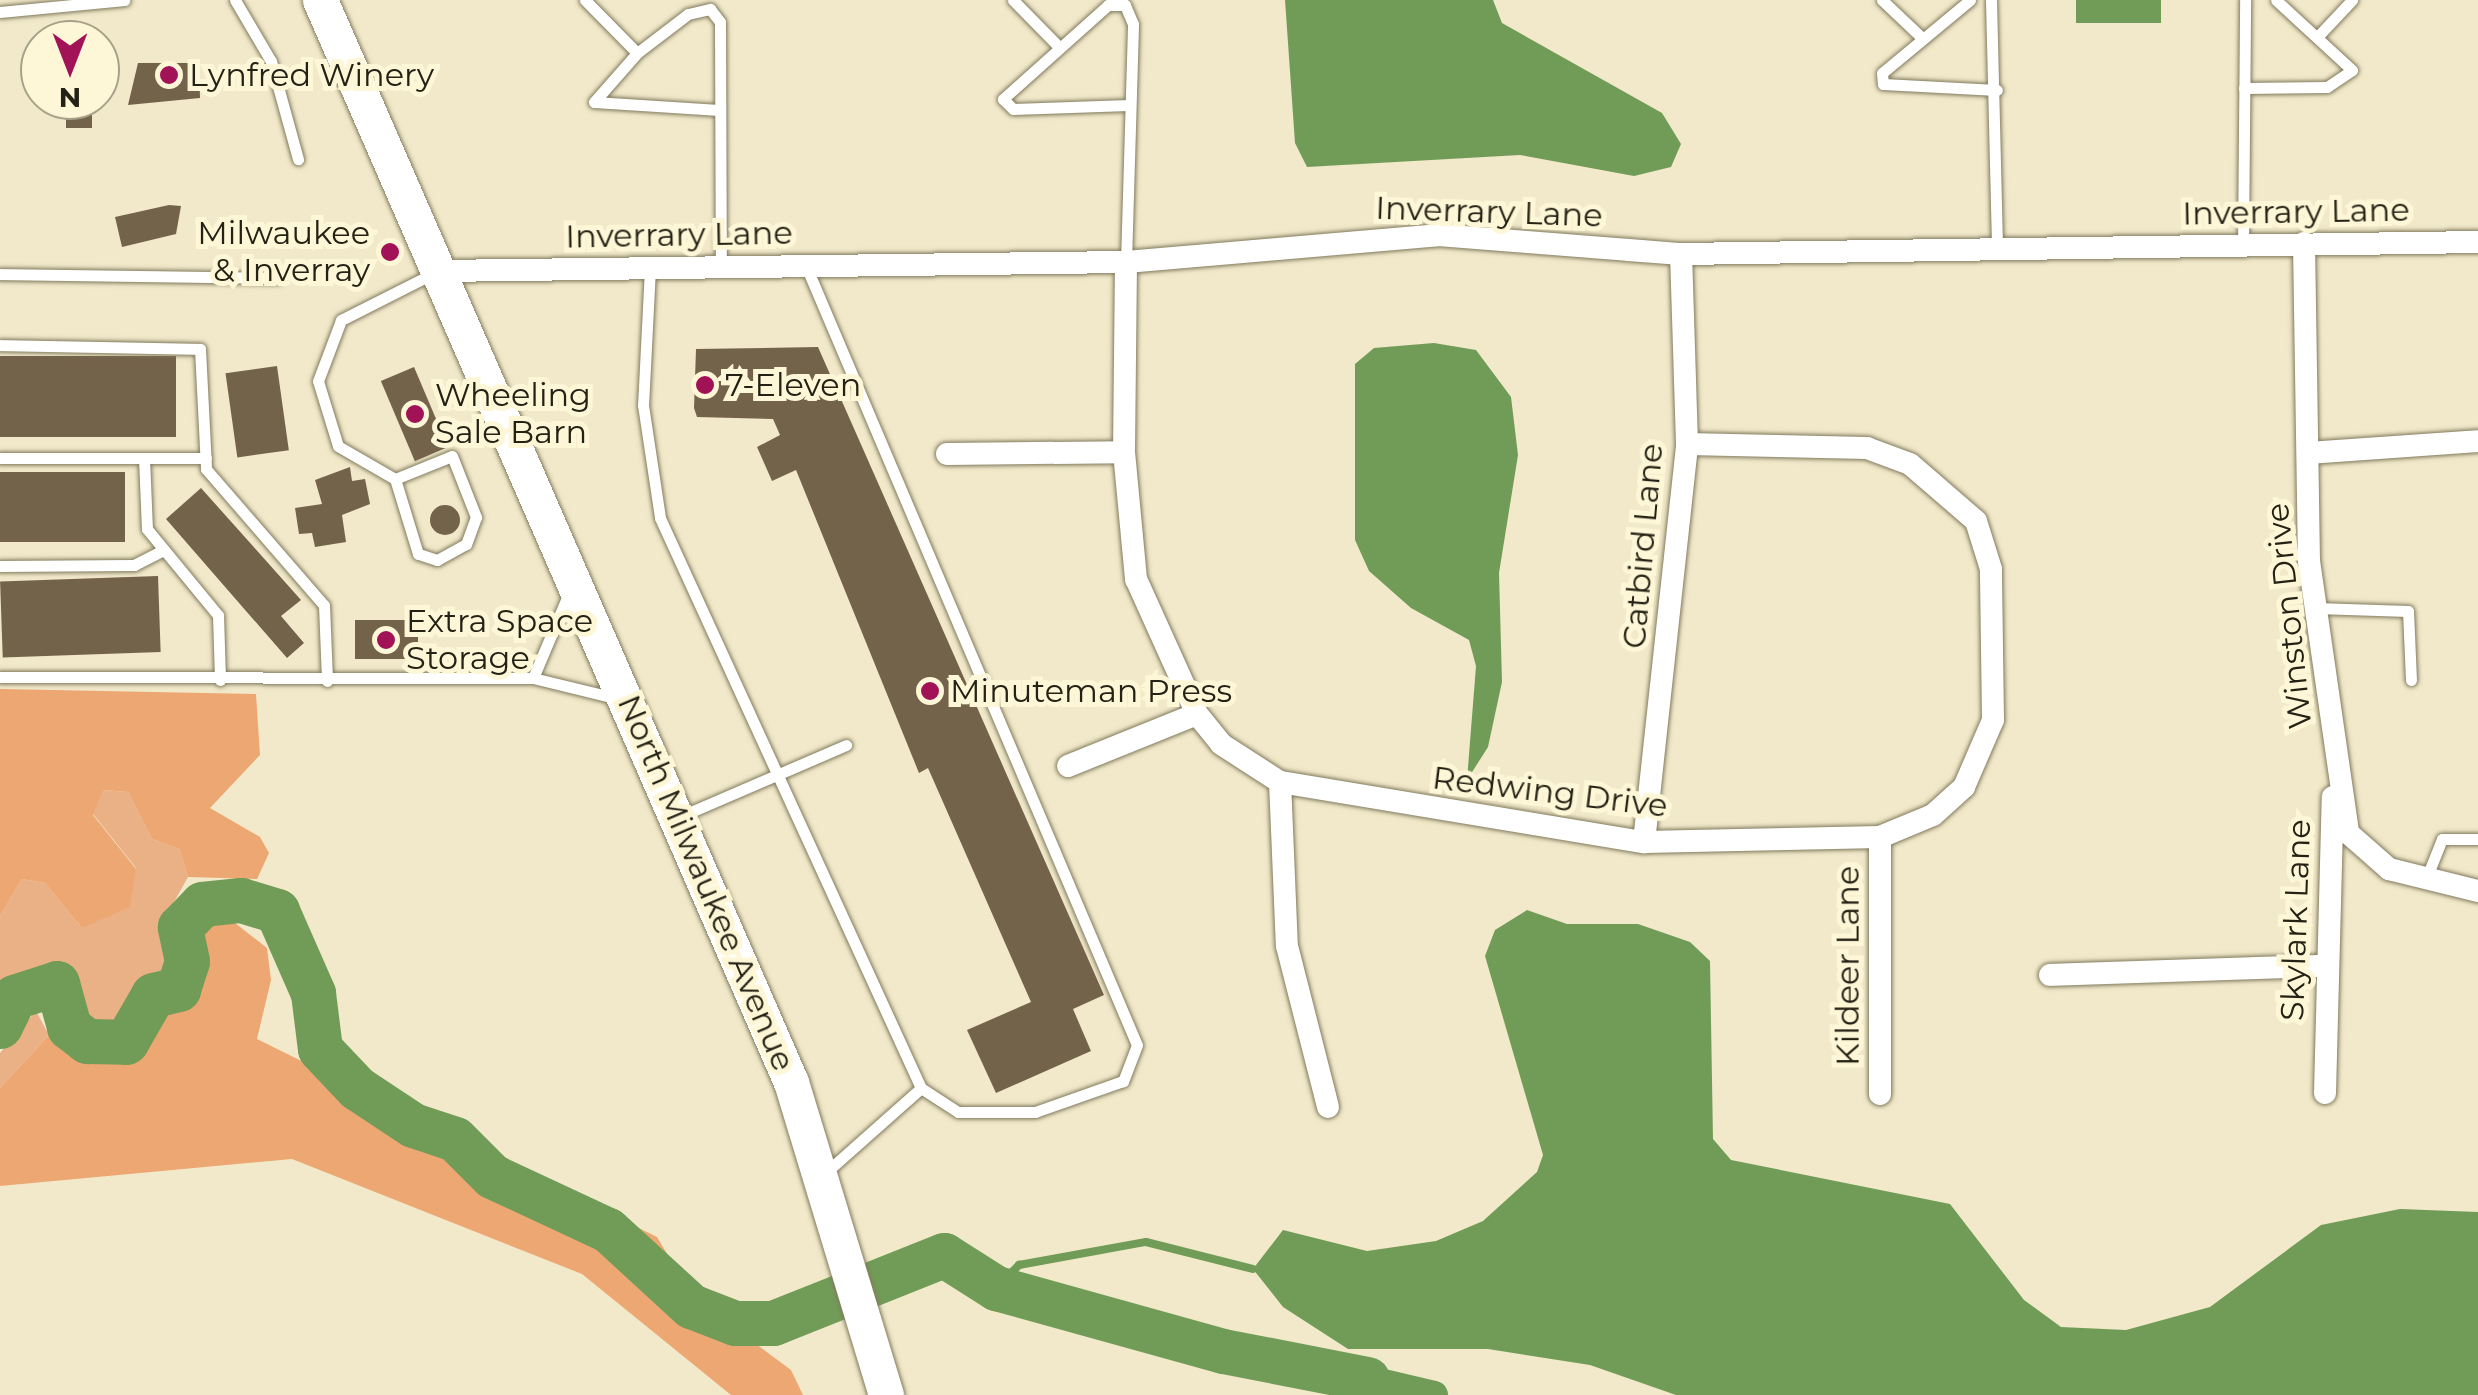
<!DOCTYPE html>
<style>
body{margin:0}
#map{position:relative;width:2478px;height:1395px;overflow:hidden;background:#f1e9ca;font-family:Montserrat,sans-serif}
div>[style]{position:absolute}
.green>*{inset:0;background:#ebb186}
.forest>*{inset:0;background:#eda772}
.water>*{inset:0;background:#719c57;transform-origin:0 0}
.stream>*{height:8px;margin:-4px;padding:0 4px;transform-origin:4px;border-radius:4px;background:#719c57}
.canal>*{height:28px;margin:-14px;padding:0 14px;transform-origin:14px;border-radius:14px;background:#719c57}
.river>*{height:45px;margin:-22.5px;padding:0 22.5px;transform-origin:22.5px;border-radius:22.5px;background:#719c57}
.building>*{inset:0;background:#74634b;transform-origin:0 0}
.round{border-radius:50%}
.roads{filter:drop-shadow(0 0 2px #817a5d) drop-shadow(0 0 2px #817a5d)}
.service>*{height:11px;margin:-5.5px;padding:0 5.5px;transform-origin:5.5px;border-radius:5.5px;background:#fff}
.minor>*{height:22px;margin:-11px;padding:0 11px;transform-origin:11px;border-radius:11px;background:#fff}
.primary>*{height:35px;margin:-17.5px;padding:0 17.5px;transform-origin:17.5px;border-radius:17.5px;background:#fff}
.dots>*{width:28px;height:28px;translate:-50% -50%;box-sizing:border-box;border:5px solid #fef7d7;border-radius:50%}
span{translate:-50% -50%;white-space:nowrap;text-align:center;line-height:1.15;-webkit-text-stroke:10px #fef7d7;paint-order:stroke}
.poi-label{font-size:32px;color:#242115}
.left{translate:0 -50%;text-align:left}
.right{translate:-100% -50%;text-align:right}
.street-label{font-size:32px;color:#242115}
.north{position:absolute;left:20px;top:20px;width:100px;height:100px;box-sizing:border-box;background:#fef7d7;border:2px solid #a7a189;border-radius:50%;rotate:180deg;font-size:28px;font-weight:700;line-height:40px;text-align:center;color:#242115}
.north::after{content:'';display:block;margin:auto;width:35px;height:45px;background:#a21257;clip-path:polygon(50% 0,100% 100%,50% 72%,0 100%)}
</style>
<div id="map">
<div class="green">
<i style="clip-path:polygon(102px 790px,128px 792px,152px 839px,179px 849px,188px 877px,164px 920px,164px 970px,119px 1025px,102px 1027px,78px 1014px,69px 975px,58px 970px,0 984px,0 916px,22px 879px,45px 883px,82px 928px,136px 868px,93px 814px)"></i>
<i style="clip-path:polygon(36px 1011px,49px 1035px,0 1088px,0 1053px)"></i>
</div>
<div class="forest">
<i style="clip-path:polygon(0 689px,256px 694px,260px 755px,210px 808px,260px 837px,269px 853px,257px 879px,188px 877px,179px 849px,152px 839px,128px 792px,103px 790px,93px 815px,136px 869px,130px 907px,82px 928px,45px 883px,22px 879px,0 916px)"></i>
<i style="clip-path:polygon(230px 919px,267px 948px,271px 980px,257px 1039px,657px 1237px,693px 1297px,791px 1370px,803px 1395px,731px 1395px,582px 1274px,292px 1159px,0 1186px,0 1088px,49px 1035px,78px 1054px,134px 1049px,191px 991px,207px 922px)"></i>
</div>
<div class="water">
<i style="clip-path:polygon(1285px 0,1493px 0,1502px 23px,1662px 113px,1681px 144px,1671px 167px,1634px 176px,1520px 155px,1307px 167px,1295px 143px)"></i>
<i style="left:2076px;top:0;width:85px;height:23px"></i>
<i style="clip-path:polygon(1434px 343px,1476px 350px,1511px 397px,1518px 455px,1499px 573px,1502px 682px,1488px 747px,1467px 780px,1476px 666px,1469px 640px,1411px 608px,1369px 571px,1355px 540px,1355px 364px,1374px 348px)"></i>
<i style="clip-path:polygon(1527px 910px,1567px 924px,1638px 924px,1690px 942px,1710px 961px,1713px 1139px,1731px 1160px,1950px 1204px,2024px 1300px,2061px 1327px,2126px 1330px,2210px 1307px,2321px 1225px,2400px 1209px,2478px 1212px,2478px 1395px,1676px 1395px,1590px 1365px,1488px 1349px,1348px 1349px,1283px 1307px,1253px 1269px,1283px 1230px,1367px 1251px,1436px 1241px,1483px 1221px,1537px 1172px,1543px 1155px,1485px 956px,1495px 930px)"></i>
</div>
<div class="stream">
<i style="left:996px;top:1288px;width:33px;rotate:-45deg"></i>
<i style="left:1019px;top:1265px;width:129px;rotate:-10.3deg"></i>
<i style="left:1146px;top:1242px;width:110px;rotate:14.2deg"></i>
</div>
<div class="canal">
<i style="left:1367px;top:1379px;width:69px;rotate:13.4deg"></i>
</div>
<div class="river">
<i style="left:0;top:1026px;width:32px;rotate:-64deg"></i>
<i style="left:14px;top:997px;width:45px;rotate:-18deg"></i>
<i style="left:57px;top:983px;width:46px;rotate:74.7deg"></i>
<i style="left:69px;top:1027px;width:23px;rotate:38deg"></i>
<i style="left:87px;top:1041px;width:39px;rotate:1deg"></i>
<i style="left:126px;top:1042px;width:54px;rotate:-60.1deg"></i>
<i style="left:153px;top:995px;width:26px;rotate:-13deg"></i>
<i style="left:178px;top:989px;width:29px;rotate:-72deg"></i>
<i style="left:187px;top:961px;width:35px;rotate:-102deg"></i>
<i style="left:180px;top:927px;width:32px;rotate:-46deg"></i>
<i style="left:202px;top:904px;width:39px;rotate:-6deg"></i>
<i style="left:241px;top:900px;width:38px;rotate:17deg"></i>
<i style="left:277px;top:911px;width:90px;rotate:66.3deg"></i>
<i style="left:313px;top:993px;width:56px;rotate:82.9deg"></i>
<i style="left:320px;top:1049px;width:54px;rotate:46.5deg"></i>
<i style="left:357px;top:1088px;width:67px;rotate:33.5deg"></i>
<i style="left:413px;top:1125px;width:44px;rotate:18.4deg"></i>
<i style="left:455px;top:1139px;width:52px;rotate:45deg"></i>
<i style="left:492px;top:1176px;width:128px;rotate:25deg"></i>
<i style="left:608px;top:1230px;width:113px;rotate:42.5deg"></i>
<i style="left:691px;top:1306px;width:47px;rotate:21.1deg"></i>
<i style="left:735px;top:1323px;width:38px"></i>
<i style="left:773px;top:1323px;width:184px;rotate:-21.7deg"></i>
<i style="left:944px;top:1255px;width:62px;rotate:32.4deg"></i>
<i style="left:996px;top:1288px;width:236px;rotate:15.5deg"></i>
<i style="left:1223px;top:1351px;width:147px;rotate:11deg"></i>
</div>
<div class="building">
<i style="clip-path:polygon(138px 63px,199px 63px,200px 98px,128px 105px)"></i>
<i style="left:66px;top:100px;width:26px;height:28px"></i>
<i style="clip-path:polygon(169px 205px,181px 206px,176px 234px,122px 247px,115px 217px)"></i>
<i style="clip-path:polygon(818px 347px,1104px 995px,1073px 1009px,1091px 1051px,996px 1093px,967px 1030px,1031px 1002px,928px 768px,919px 773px,796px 470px,772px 481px,757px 447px,780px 435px,773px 419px,697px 417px,694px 408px,696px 349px)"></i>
<i style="left:176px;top:356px;width:81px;height:176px;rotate:90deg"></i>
<i style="left:277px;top:366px;width:85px;height:52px;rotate:82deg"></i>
<i style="left:414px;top:367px;width:87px;height:36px;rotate:67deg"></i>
<i style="clip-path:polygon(350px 467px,352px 481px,365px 479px,370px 504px,342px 515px,346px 542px,315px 547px,312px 533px,299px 534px,295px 508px,322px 504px,315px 480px)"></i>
<i style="left:125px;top:472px;width:70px;height:125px;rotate:90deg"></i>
<i style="clip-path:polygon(201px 488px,301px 600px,281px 616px,304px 643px,287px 658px,166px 519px)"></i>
<i class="round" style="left:430px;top:505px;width:30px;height:30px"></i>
<i style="left:158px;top:576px;width:76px;height:158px;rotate:88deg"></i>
<i style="left:418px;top:620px;width:39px;height:63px;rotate:90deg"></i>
</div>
<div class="roads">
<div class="service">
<i style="left:235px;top:0;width:71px;rotate:59.5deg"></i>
<i style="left:271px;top:61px;width:102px;rotate:74.6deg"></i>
<i style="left:585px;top:0;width:74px;rotate:45.5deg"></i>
<i style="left:1013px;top:0;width:64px;rotate:45.6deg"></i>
<i style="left:1882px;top:0;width:52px;rotate:43.5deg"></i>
<i style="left:1970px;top:0;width:114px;rotate:140.3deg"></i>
<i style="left:1882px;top:73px;width:11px;rotate:85deg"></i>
<i style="left:1883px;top:84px;width:114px;rotate:3deg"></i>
<i style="left:1991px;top:0;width:249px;rotate:88.6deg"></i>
<i style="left:0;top:12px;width:125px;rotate:-5.5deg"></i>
<i style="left:2320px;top:34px;width:47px;rotate:-46.7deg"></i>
<i style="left:2244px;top:88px;width:83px;rotate:-0.7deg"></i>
<i style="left:2327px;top:87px;width:30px;rotate:-34deg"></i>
<i style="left:2352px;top:70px;width:103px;rotate:-137.4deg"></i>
<i style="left:719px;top:110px;width:125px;rotate:-176.3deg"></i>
<i style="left:594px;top:102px;width:65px;rotate:-48.7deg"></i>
<i style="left:637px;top:53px;width:64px;rotate:-37.4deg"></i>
<i style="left:688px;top:14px;width:23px;rotate:-13deg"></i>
<i style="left:710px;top:9px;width:16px;rotate:52deg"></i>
<i style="left:720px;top:22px;width:245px;rotate:89.8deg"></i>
<i style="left:2243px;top:246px;width:246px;rotate:-89.5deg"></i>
<i style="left:1126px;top:262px;width:238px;rotate:-88.3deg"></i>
<i style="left:1133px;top:24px;width:21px;rotate:-113deg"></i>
<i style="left:1125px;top:5px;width:17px;rotate:180deg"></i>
<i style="left:1108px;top:5px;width:141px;rotate:138.2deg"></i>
<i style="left:1003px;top:99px;width:14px;rotate:45deg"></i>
<i style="left:1013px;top:109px;width:116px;rotate:-2deg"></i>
<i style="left:806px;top:266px;width:846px;rotate:66.98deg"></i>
<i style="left:1137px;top:1045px;width:39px;rotate:111deg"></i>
<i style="left:1123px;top:1081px;width:93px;rotate:160.6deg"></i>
<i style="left:1035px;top:1112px;width:77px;rotate:180deg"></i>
<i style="left:958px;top:1112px;width:44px;rotate:-147deg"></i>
<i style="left:650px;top:268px;width:137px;rotate:92.9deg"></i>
<i style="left:643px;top:405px;width:114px;rotate:81.4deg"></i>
<i style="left:660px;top:518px;width:627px;rotate:65.4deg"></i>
<i style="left:921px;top:1088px;width:130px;rotate:138.4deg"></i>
<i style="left:0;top:274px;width:277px;rotate:0.8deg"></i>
<i style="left:0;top:345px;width:200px;rotate:1.1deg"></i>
<i style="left:200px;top:349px;width:120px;rotate:87.1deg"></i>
<i style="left:206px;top:469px;width:180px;rotate:49.1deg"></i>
<i style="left:324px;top:605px;width:76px;rotate:87.7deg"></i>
<i style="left:0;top:458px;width:206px"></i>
<i style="left:144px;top:458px;width:71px;rotate:87.6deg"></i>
<i style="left:147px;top:529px;width:112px;rotate:50.5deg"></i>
<i style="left:218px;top:615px;width:65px;rotate:88.2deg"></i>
<i style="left:395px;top:479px;width:61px;rotate:-22deg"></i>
<i style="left:452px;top:456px;width:66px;rotate:68.5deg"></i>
<i style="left:476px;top:517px;width:29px;rotate:110deg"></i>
<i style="left:466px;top:544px;width:33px;rotate:151deg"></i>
<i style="left:437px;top:560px;width:20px;rotate:-162deg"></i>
<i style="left:418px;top:554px;width:78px;rotate:-107deg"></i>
<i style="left:395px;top:479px;width:66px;rotate:-149.9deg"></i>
<i style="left:338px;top:446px;width:68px;rotate:-107.1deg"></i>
<i style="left:318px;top:381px;width:65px;rotate:-69.3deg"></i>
<i style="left:341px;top:320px;width:104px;rotate:-26.8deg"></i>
<i style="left:0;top:566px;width:134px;rotate:-0.4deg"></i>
<i style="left:134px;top:565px;width:33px;rotate:-27deg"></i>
<i style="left:2316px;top:608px;width:92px;rotate:1.9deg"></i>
<i style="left:2408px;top:611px;width:69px;rotate:87.5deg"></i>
<i style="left:0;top:677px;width:533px;rotate:0.11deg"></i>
<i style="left:533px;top:678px;width:84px;rotate:13.7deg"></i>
<i style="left:533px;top:678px;width:90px;rotate:-67.1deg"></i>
<i style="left:679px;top:817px;width:182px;rotate:-23.3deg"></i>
<i style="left:2426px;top:879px;width:43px;rotate:-68.2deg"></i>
<i style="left:2442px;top:839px;width:36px"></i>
</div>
<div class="minor">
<i style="left:2304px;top:243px;width:318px;rotate:89.1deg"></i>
<i style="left:2309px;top:561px;width:275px;rotate:81.8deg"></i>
<i style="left:2348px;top:833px;width:55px;rotate:41.3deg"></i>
<i style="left:2389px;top:869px;width:92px;rotate:13.9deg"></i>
<i style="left:1126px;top:262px;width:190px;rotate:90.6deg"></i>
<i style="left:1124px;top:452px;width:128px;rotate:84.6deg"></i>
<i style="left:1136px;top:579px;width:148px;rotate:65.7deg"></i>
<i style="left:1197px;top:714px;width:38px;rotate:51deg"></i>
<i style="left:1221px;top:744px;width:70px;rotate:32.8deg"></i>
<i style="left:1280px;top:782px;width:369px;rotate:9.4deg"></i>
<i style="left:1644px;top:842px;width:236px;rotate:-1.2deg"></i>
<i style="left:1880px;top:837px;width:57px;rotate:-22.5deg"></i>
<i style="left:1933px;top:815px;width:42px;rotate:-42.1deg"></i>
<i style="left:1964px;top:787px;width:73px;rotate:-66.6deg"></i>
<i style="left:1993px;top:720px;width:151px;rotate:-90.8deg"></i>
<i style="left:1991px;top:569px;width:50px;rotate:-107.4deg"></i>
<i style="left:1976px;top:521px;width:87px;rotate:-139.2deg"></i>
<i style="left:1910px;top:464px;width:46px;rotate:-159.6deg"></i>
<i style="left:1867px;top:448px;width:180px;rotate:-178.7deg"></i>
<i style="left:438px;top:271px;width:688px;rotate:-0.75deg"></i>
<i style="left:1126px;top:262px;width:313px;rotate:-4.9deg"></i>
<i style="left:1438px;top:235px;width:244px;rotate:4.5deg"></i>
<i style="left:1681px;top:254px;width:797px;rotate:-0.86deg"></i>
<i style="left:2308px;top:453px;width:170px;rotate:-4deg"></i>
<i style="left:947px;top:454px;width:177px;rotate:-0.6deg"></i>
<i style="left:1068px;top:766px;width:139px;rotate:-22deg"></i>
<i style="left:1280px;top:782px;width:164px;rotate:87.6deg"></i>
<i style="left:1287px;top:946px;width:166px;rotate:75.7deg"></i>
<i style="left:1880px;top:837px;width:257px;rotate:90deg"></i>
<i style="left:1644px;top:842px;width:400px;rotate:-83.8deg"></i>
<i style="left:1687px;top:444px;width:190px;rotate:-91.8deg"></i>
<i style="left:2050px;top:975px;width:272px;rotate:-1.9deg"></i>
<i style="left:2325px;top:1093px;width:296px;rotate:-88.5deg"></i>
</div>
<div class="primary">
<i style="left:320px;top:0;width:1180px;rotate:66.48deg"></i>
<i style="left:791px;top:1082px;width:327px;rotate:73.1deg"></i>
</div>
</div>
<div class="dots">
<i style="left:169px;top:75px;background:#a21257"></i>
<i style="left:390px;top:252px;background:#a21257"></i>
<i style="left:705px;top:385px;background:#a21257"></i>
<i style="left:415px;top:414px;background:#a21257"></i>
<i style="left:386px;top:640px;background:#a21257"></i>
<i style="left:930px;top:691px;background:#a21257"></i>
</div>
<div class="poi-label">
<span class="left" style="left:189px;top:75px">Lynfred Winery</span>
<span class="right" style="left:370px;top:252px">Milwaukee<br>&amp; Inverray</span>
<span class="left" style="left:725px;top:385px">7-Eleven</span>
<span class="left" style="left:435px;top:414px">Wheeling<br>Sale Barn</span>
<span class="left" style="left:406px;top:640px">Extra Space<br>Storage</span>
<span class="left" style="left:950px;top:691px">Minuteman Press</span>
</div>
<div class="street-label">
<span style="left:1489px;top:212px;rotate:2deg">Inverrary Lane</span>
<span style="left:2296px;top:212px;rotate:-1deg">Inverrary Lane</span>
<span style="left:679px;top:235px;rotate:-1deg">Inverrary Lane</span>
<span style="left:1643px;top:546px;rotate:-85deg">Catbird Lane</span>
<span style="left:2289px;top:616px;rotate:-96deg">Winston Drive</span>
<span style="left:1550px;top:792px;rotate:7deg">Redwing Drive</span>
<span style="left:706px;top:883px;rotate:67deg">North Milwaukee Avenue</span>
<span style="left:2296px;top:920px;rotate:-88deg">Skylark Lane</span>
<span style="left:1848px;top:966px;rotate:-90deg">Kildeer Lane</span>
</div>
<div class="north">N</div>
</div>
